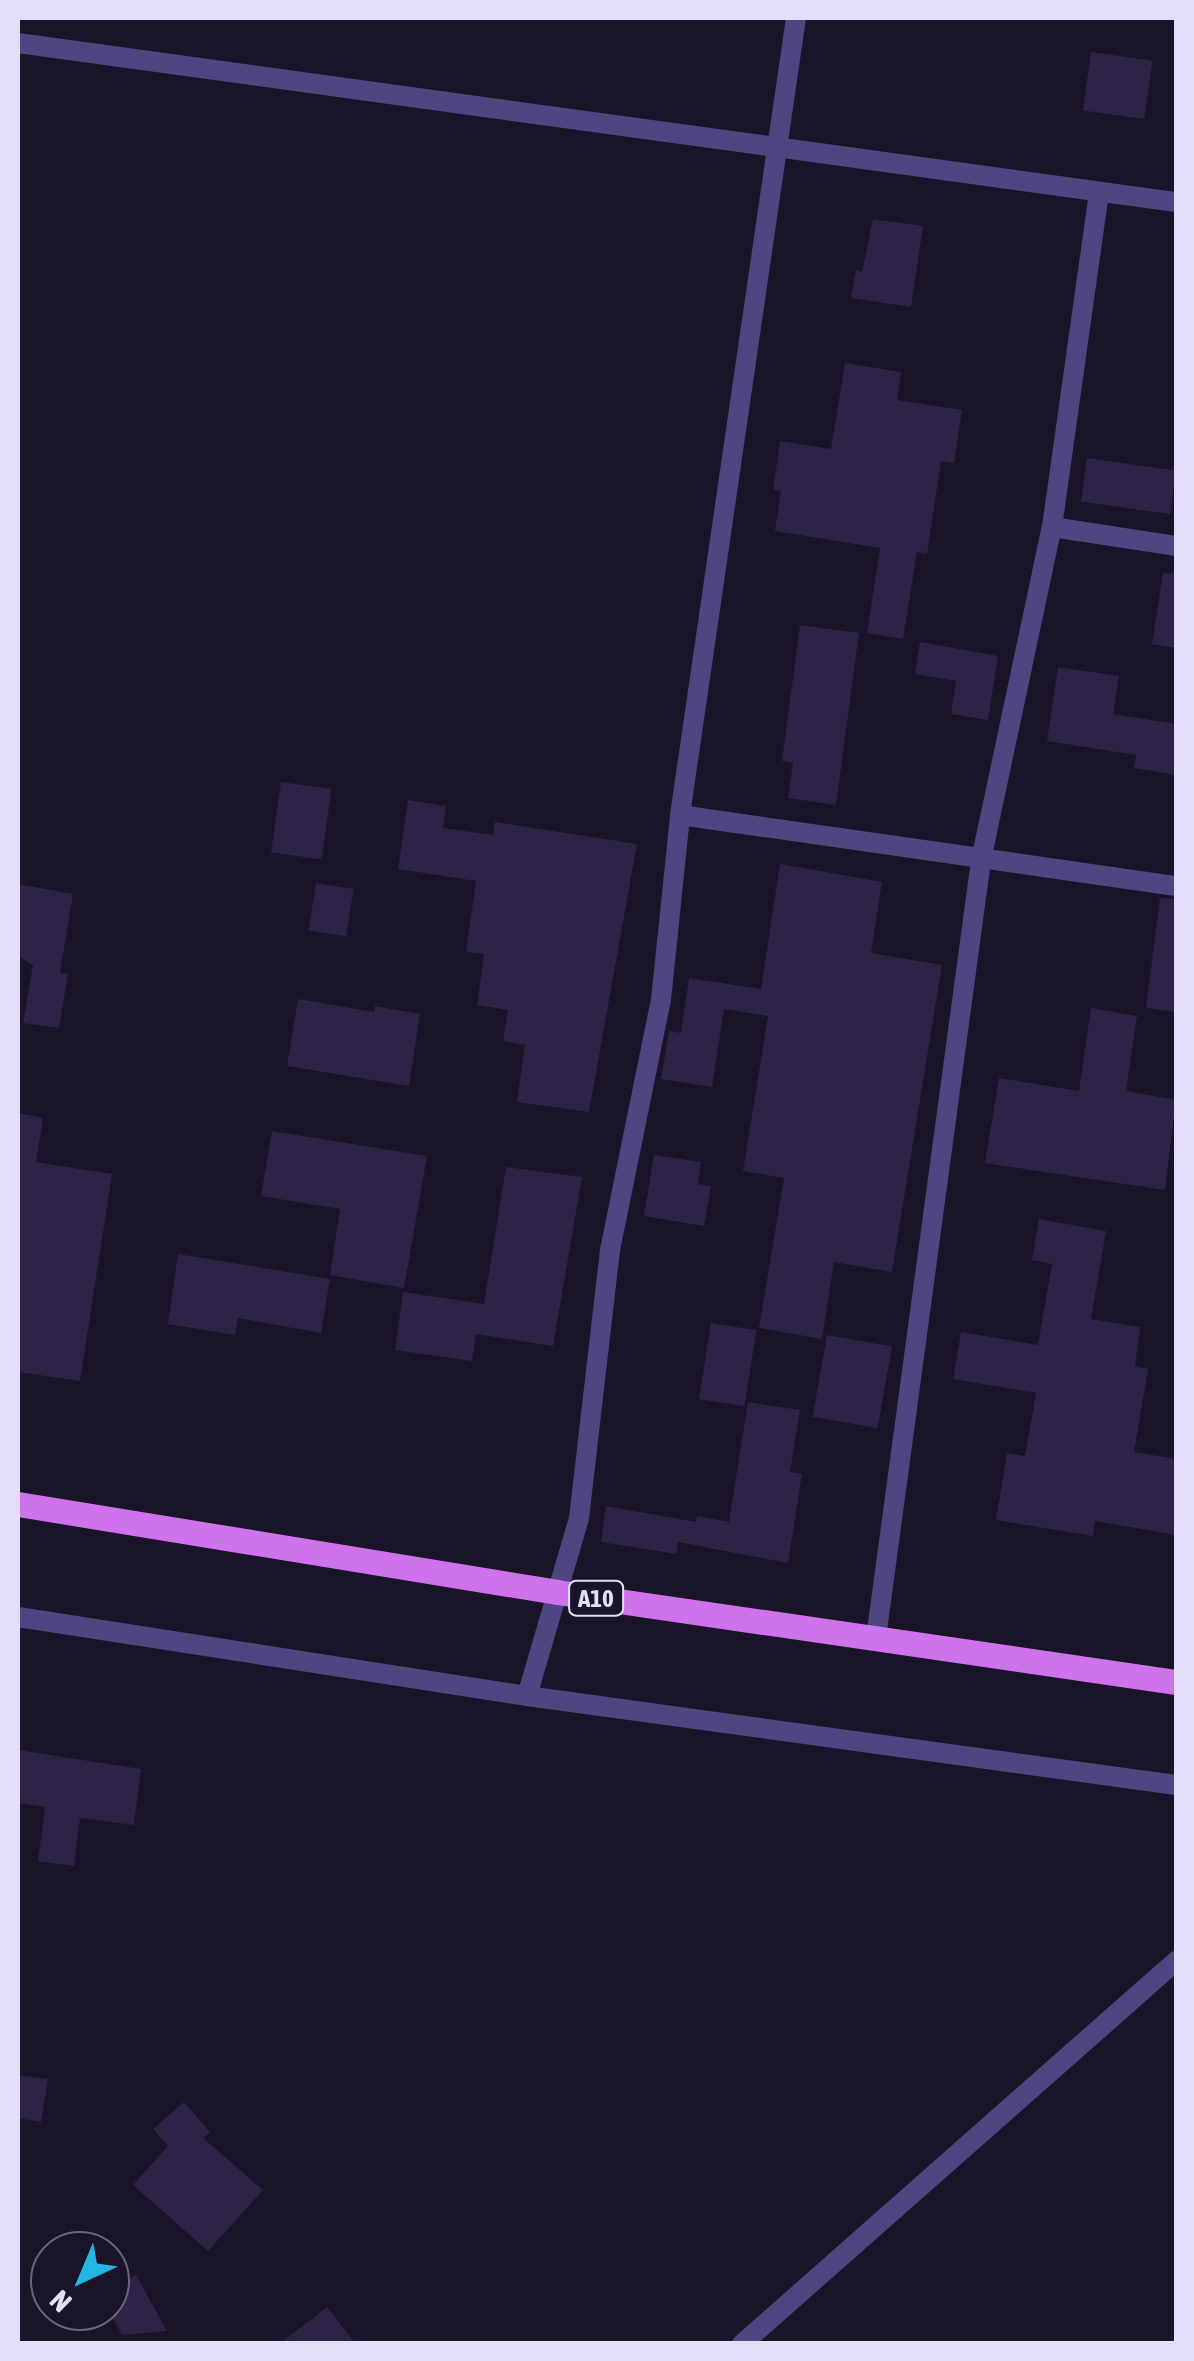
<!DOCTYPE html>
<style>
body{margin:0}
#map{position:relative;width:1194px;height:2361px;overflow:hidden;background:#1a1428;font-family:"Asap Condensed",sans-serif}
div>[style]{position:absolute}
.building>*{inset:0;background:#2e2246;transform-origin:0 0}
.minor>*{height:20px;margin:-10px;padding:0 10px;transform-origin:10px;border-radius:10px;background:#4f4581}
.primary>*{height:25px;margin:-12.5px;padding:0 12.5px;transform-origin:12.5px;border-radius:12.5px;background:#cf73ed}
span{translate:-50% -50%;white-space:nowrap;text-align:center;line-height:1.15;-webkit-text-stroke:10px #1a1428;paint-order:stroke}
.shield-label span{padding:2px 8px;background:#1a1428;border:2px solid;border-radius:8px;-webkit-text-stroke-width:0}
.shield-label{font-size:25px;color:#e5defb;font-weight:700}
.frame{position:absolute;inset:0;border:20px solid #e5defb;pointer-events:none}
.north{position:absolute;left:30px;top:2231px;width:100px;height:100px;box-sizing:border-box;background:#1a1428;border:2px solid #6b657c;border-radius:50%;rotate:224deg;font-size:28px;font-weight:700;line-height:40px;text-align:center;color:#e5defb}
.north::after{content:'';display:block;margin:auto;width:35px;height:45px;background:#22b7e3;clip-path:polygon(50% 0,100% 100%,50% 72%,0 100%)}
</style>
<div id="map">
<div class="building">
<i style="left:1091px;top:52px;width:62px;height:59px;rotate:8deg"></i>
<i style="clip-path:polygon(873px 219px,923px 226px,911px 307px,851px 298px,856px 270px,862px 272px)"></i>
<i style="clip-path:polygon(845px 363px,901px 372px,897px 400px,962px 410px,954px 463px,941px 461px,927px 554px,917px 552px,903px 639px,867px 633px,880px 548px,775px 531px,781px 491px,773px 490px,780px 441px,831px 449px)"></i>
<i style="left:1087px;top:458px;width:90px;height:44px;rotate:8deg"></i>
<i style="clip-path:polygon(1163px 573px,1176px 574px,1176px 648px,1152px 644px)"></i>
<i style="clip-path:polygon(800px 625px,859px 633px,836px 805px,788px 798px,793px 763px,782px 761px)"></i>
<i style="clip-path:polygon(920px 642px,998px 656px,988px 720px,951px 714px,956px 681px,915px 674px)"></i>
<i style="clip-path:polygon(1058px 667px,1119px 676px,1113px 714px,1176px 724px,1176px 775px,1134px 768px,1136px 755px,1047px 741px)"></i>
<i style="left:281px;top:782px;width:51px;height:71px;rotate:8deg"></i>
<i style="clip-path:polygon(408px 800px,446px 806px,443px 828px,493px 835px,495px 822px,637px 844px,589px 1112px,517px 1102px,525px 1045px,503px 1041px,508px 1010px,477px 1005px,484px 954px,466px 952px,476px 881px,398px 869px)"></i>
<i style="clip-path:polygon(780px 864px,882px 882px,871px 953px,942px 965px,892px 1272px,834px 1262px,822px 1339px,759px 1328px,784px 1178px,743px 1171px,768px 1016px,724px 1009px,712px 1087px,661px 1079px,669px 1031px,681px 1033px,689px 978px,761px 989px)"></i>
<i style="left:316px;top:883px;width:38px;height:48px;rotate:9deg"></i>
<i style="clip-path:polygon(18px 884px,73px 894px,60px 973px,68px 974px,59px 1028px,23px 1023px,33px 965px,18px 956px)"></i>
<i style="clip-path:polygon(1160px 898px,1176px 899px,1176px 1012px,1146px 1008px)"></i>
<i style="clip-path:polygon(298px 999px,374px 1012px,375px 1006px,420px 1014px,409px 1086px,287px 1066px)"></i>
<i style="clip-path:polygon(1091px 1008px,1137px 1016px,1126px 1091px,1176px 1100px,1165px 1190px,985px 1163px,999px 1078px,1079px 1091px)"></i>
<i style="clip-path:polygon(18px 1113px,43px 1118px,36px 1162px,112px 1174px,80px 1381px,18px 1372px)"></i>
<i style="clip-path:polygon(272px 1131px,427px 1156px,404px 1288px,330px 1275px,340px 1209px,261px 1196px)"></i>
<i style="clip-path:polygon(654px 1155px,701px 1162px,698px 1184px,711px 1186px,704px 1226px,644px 1216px)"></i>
<i style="clip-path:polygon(506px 1167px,582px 1177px,553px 1346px,476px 1334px,472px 1361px,395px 1350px,403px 1292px,484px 1304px)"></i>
<i style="clip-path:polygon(1039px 1219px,1106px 1231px,1091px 1319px,1140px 1327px,1135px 1366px,1148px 1369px,1134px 1452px,1176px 1459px,1176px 1535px,1095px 1521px,1093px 1536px,996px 1520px,1007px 1453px,1025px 1456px,1036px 1393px,953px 1379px,961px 1332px,1038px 1345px,1052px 1264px,1032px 1260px)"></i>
<i style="clip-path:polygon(178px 1254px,330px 1279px,321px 1333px,238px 1318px,235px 1335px,168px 1324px)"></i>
<i style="left:711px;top:1323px;width:46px;height:77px;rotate:9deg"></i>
<i style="left:827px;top:1335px;width:66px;height:83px;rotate:10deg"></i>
<i style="clip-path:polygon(748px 1402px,800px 1410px,790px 1472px,802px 1474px,788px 1563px,678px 1542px,676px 1554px,601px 1542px,606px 1506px,696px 1522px,697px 1516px,729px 1522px)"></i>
<i style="clip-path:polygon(18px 1750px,141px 1769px,134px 1825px,80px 1818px,74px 1866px,38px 1861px,45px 1807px,18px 1803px)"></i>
<i style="clip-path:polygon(18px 2075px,48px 2079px,41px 2122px,18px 2118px)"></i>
<i style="clip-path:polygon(184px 2102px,210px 2132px,203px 2138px,263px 2190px,208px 2251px,133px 2185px,168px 2146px,153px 2129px)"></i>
<i style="clip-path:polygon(136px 2275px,167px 2331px,122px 2335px,110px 2312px,110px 2289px)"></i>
<i style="clip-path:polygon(327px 2307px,356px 2344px,279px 2344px)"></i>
</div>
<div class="minor">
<i style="left:18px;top:43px;width:1169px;rotate:7.82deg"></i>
<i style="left:1052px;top:527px;width:125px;rotate:8.7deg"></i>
<i style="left:680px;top:815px;width:501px;rotate:8.15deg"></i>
<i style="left:18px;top:1617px;width:515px;rotate:8.82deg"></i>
<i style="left:527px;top:1696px;width:655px;rotate:7.81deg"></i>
<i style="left:876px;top:1638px;width:785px;rotate:-82.31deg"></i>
<i style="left:981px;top:860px;width:340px;rotate:-78deg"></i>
<i style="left:1052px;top:527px;width:338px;rotate:-82deg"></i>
<i style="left:527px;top:1696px;width:185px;rotate:-73.7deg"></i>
<i style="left:579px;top:1518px;width:270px;rotate:-83.4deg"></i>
<i style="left:610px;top:1250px;width:255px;rotate:-78.5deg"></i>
<i style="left:661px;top:1000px;width:186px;rotate:-84.1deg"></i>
<i style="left:680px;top:815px;width:805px;rotate:-81.72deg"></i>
<i style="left:742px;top:2344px;width:579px;rotate:-41.43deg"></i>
</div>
<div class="primary">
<i style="left:18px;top:1504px;width:546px;rotate:9.27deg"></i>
<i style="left:557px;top:1592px;width:626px;rotate:8.27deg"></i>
</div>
<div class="shield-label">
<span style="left:596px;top:1598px">A10</span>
</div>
<div class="frame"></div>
<div class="north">N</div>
</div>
